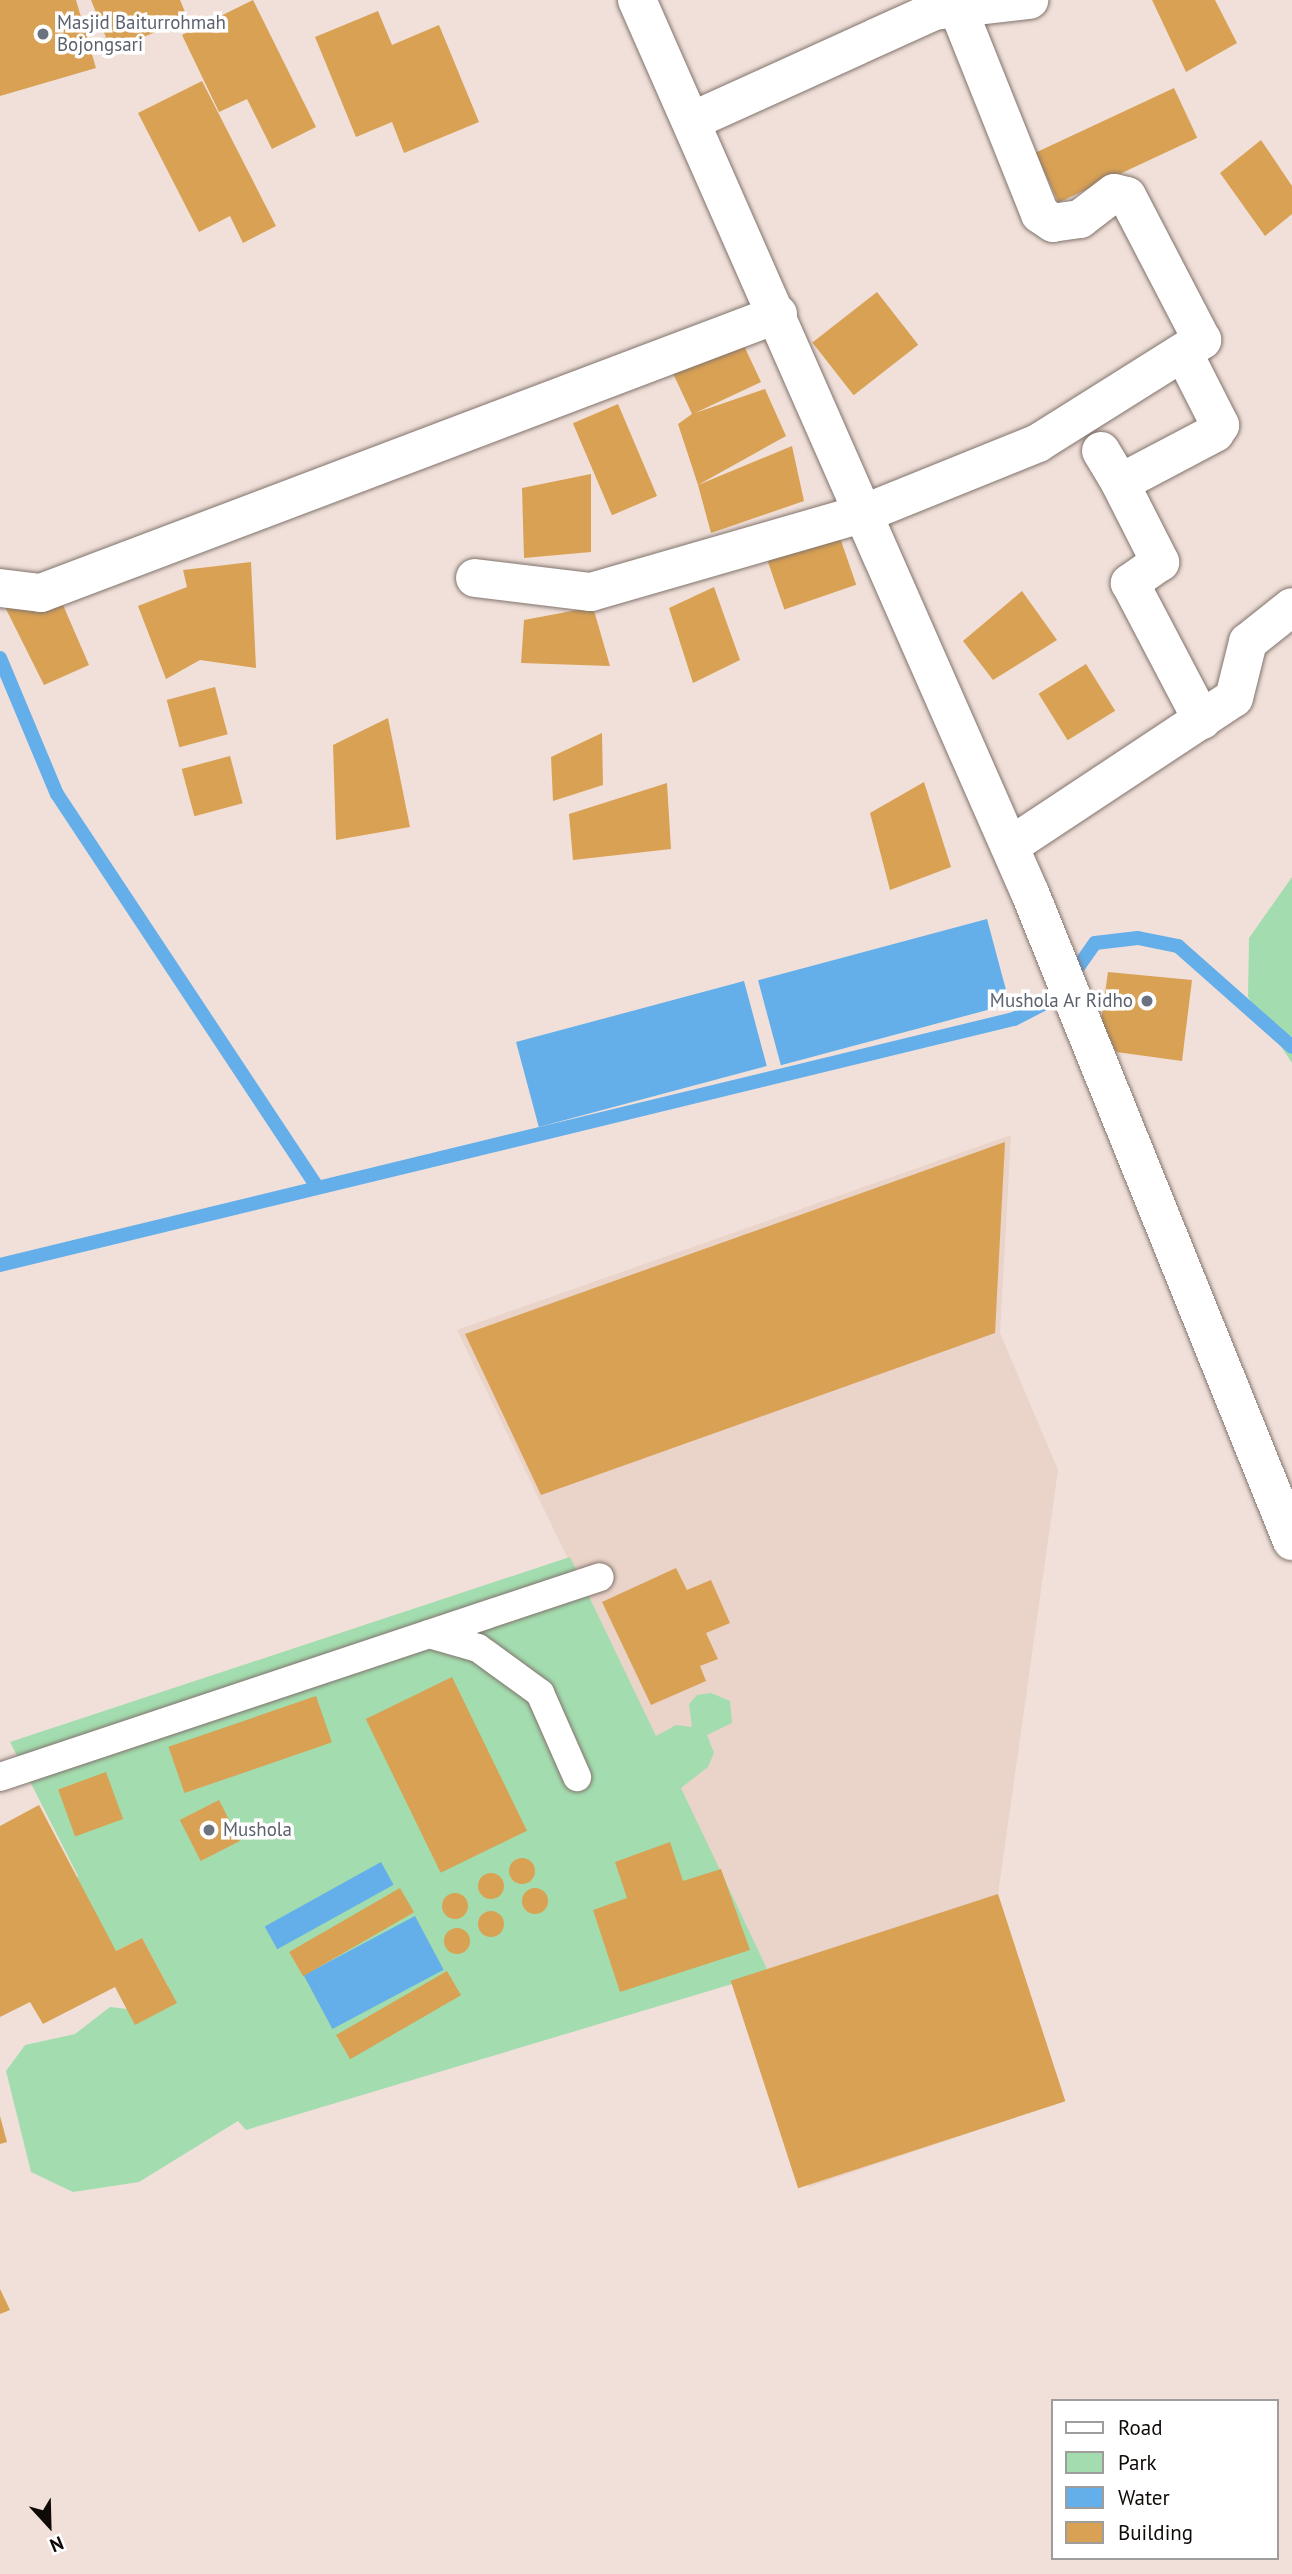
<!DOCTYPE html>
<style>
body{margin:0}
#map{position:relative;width:1292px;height:2574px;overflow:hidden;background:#f0e0d9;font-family:"PT Sans",sans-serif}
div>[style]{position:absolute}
.built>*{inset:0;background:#ead3c8}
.green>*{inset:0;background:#a3ddaf}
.water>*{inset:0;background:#64aeea;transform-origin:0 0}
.stream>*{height:14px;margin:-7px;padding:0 7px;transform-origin:7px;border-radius:7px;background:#64aeea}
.building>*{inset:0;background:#d8a154;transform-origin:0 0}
.round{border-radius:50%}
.roads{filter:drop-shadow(0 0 2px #81736d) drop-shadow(0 0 2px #81736d)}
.lane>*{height:28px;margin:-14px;padding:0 14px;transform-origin:14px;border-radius:14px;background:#fff}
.street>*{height:38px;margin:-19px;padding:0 19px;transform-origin:19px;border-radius:19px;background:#fff}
.dots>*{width:19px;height:19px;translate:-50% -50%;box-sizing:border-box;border:4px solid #fff;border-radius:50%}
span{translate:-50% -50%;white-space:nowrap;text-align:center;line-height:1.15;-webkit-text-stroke:7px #fff;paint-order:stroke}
.worship-label{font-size:19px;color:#5b616d}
.left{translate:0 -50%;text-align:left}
.right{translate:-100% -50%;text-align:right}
.legend{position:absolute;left:1051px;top:2399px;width:228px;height:161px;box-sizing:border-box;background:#fff;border:2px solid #9f9d9c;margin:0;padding:9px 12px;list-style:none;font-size:21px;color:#0f0a08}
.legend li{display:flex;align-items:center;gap:14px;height:35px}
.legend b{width:35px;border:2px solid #9f9d9c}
.north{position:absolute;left:14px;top:2490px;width:70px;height:70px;-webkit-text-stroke:5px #fff;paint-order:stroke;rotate:158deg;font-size:19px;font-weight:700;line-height:28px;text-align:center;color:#0f0a08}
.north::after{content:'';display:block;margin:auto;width:24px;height:32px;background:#0f0a08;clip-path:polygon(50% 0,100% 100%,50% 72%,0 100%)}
</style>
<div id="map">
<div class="built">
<i style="clip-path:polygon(1011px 1135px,1000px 1333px,1058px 1470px,998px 1894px,1065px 2101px,809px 2187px,734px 1991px,769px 1973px,457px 1330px)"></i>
</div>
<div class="green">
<i style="clip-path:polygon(1292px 877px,1292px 1063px,1248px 997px,1249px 938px)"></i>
<i style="clip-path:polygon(570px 1557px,656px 1736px,676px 1725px,692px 1727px,689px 1704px,697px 1695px,711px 1693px,730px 1701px,732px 1723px,707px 1735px,714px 1753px,708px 1767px,681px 1788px,769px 1973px,246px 2130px,238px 2121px,139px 2182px,73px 2192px,31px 2172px,6px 2071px,25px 2045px,75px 2034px,110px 2007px,137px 2010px,168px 1986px,142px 1938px,116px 1951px,74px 1884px,78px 1876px,10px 1742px)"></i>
</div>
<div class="water">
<i style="left:987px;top:919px;width:88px;height:237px;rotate:75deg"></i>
<i style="left:744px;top:981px;width:88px;height:236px;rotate:75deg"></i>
<i style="left:381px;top:1862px;width:26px;height:133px;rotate:61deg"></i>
<i style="left:415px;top:1916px;width:61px;height:126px;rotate:62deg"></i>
</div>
<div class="stream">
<i style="left:0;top:658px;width:147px;rotate:67.3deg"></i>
<i style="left:57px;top:794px;width:470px;rotate:56.5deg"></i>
<i style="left:0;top:1265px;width:1043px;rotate:-13.64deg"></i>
<i style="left:1014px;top:1019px;width:48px;rotate:-27.1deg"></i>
<i style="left:1057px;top:997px;width:66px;rotate:-54.9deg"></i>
<i style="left:1095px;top:943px;width:43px;rotate:-6.6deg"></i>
<i style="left:1138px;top:938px;width:41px;rotate:11.3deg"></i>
<i style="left:1178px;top:946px;width:152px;rotate:41.5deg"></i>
</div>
<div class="building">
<i style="clip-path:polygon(0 0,76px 0,96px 68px,0 96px)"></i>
<i style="clip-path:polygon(91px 0,180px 0,188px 19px,111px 50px)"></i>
<i style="clip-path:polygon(253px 0,316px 127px,272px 149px,247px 99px,219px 112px,182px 35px)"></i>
<i style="clip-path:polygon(1152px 0,1215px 0,1237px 43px,1186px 72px)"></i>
<i style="clip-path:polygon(378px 11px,392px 45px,439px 25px,479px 122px,404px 153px,392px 122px,356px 137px,315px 37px)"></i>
<i style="clip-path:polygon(202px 81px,276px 226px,243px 243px,230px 216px,199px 232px,138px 113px)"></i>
<i style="left:1174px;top:88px;width:55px;height:153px;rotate:65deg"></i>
<i style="clip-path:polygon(1261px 140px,1292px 186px,1292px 214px,1265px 236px,1220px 173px)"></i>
<i style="left:877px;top:292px;width:67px;height:82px;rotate:52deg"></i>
<i style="clip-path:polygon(739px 335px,761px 382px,695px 413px,765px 389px,786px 436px,698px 485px,678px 424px,692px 414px,670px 367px)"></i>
<i style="left:618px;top:404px;width:100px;height:49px;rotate:67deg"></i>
<i style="clip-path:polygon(792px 446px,804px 501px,711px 533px,698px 485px)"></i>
<i style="clip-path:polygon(591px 474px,591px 552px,524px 558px,522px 488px)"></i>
<i style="left:837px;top:529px;width:59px;height:76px;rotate:71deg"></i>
<i style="clip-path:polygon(251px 562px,256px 668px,200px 660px,166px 679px,138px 606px,187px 587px,183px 570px)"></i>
<i style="clip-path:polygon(714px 587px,740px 660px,693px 683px,669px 608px)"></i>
<i style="clip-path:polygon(1022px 591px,1057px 640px,993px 680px,963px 641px)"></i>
<i style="clip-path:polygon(4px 605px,63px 605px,89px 665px,44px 685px)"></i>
<i style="clip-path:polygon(593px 607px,610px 666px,521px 663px,524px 620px)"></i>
<i style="left:1086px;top:664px;width:55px;height:56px;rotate:58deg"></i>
<i style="left:215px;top:687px;width:49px;height:50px;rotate:75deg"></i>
<i style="clip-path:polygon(388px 718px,410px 827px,336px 840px,333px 745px)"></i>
<i style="clip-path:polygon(602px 733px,603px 785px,553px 801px,551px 757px)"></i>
<i style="left:230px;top:756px;width:49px;height:50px;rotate:75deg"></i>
<i style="clip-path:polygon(924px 782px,951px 867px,890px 890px,870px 813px)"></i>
<i style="clip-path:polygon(667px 783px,671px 849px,573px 860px,569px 814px)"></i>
<i style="clip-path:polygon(1108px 972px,1192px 980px,1182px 1061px,1116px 1052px,1101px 1021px)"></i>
<i style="clip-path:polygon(1005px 1142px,995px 1333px,541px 1495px,465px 1334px)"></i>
<i style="clip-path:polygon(676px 1568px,687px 1590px,711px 1580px,730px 1623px,706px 1633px,718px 1659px,700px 1666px,706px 1681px,651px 1705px,602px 1602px)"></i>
<i style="left:452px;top:1677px;width:171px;height:96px;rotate:64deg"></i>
<i style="left:316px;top:1696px;width:49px;height:156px;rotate:71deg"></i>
<i style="left:106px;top:1772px;width:50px;height:51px;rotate:70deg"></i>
<i style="left:219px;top:1800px;width:46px;height:44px;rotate:63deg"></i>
<i style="clip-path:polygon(39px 1805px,116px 1951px,142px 1938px,177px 2003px,135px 2025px,115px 1987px,43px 2024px,30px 2002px,0 2017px,0 1826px)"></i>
<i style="clip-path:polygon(670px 1842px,683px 1881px,721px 1869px,750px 1950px,620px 1992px,593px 1910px,627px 1898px,615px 1862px)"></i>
<i class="round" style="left:509px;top:1858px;width:26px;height:26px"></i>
<i class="round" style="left:478px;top:1873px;width:26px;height:26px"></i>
<i class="round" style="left:522px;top:1888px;width:26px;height:26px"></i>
<i style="left:400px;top:1888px;width:28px;height:128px;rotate:60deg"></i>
<i class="round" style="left:442px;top:1893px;width:26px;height:26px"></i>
<i style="left:998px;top:1894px;width:218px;height:281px;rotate:72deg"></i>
<i class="round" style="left:478px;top:1911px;width:26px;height:26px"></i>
<i class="round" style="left:444px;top:1928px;width:26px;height:26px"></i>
<i style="left:447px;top:1971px;width:28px;height:128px;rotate:60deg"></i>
<i style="clip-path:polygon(0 2116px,7px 2142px,0 2144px)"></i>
<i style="clip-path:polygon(0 2289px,10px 2310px,0 2314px)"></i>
</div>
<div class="roads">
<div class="lane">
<i style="left:429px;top:1634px;width:51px;rotate:15.9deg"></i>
<i style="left:478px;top:1648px;width:77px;rotate:36deg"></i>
<i style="left:540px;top:1693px;width:92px;rotate:66.2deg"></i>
<i style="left:0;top:1777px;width:632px;rotate:-18.43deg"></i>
</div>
<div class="street">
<i style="left:637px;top:0;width:976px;rotate:66.25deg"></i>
<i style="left:1030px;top:893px;width:699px;rotate:67.99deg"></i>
<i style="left:694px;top:120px;width:264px;rotate:-24.4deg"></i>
<i style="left:934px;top:11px;width:96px;rotate:-6.6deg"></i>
<i style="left:1184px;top:354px;width:80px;rotate:63.1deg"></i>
<i style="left:1220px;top:425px;width:9px;rotate:122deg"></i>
<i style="left:1215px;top:433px;width:107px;rotate:152.2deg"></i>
<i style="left:1120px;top:483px;width:89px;rotate:63.1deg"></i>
<i style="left:1160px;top:562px;width:37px;rotate:145deg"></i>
<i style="left:1130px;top:583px;width:155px;rotate:62.3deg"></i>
<i style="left:1101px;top:451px;width:37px;rotate:59deg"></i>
<i style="left:475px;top:578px;width:117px;rotate:6.9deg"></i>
<i style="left:591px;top:592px;width:285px;rotate:-16.1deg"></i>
<i style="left:865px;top:513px;width:187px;rotate:-22deg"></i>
<i style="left:1038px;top:443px;width:194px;rotate:-32.1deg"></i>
<i style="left:1202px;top:340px;width:162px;rotate:-117.5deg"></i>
<i style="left:1127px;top:196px;width:13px;rotate:-167deg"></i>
<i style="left:1114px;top:193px;width:43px;rotate:142.6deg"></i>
<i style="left:1080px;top:219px;width:27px;rotate:172deg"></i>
<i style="left:1053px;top:223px;width:16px;rotate:-145deg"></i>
<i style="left:1040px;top:214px;width:221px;rotate:-111.8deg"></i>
<i style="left:0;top:588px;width:41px;rotate:7deg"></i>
<i style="left:41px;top:593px;width:788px;rotate:-20.73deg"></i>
<i style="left:1010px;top:846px;width:268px;rotate:-33.5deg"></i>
<i style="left:1234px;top:698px;width:58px;rotate:-76deg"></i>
<i style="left:1248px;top:642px;width:56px;rotate:-38.5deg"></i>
</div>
</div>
<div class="dots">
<i style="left:43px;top:34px;background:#6b7280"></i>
<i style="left:1147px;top:1001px;background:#6b7280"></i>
<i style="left:209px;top:1830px;background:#6b7280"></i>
</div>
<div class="worship-label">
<span class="left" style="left:57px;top:34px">Masjid Baiturrohmah<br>Bojongsari</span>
<span class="right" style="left:1133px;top:1001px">Mushola Ar Ridho</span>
<span class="left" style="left:223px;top:1830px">Mushola</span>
</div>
<ul class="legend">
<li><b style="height:9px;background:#fff"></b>Road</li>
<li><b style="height:19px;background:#a3ddaf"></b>Park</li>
<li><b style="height:19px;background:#64aeea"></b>Water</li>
<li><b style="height:19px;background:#d8a154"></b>Building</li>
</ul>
<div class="north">N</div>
</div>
